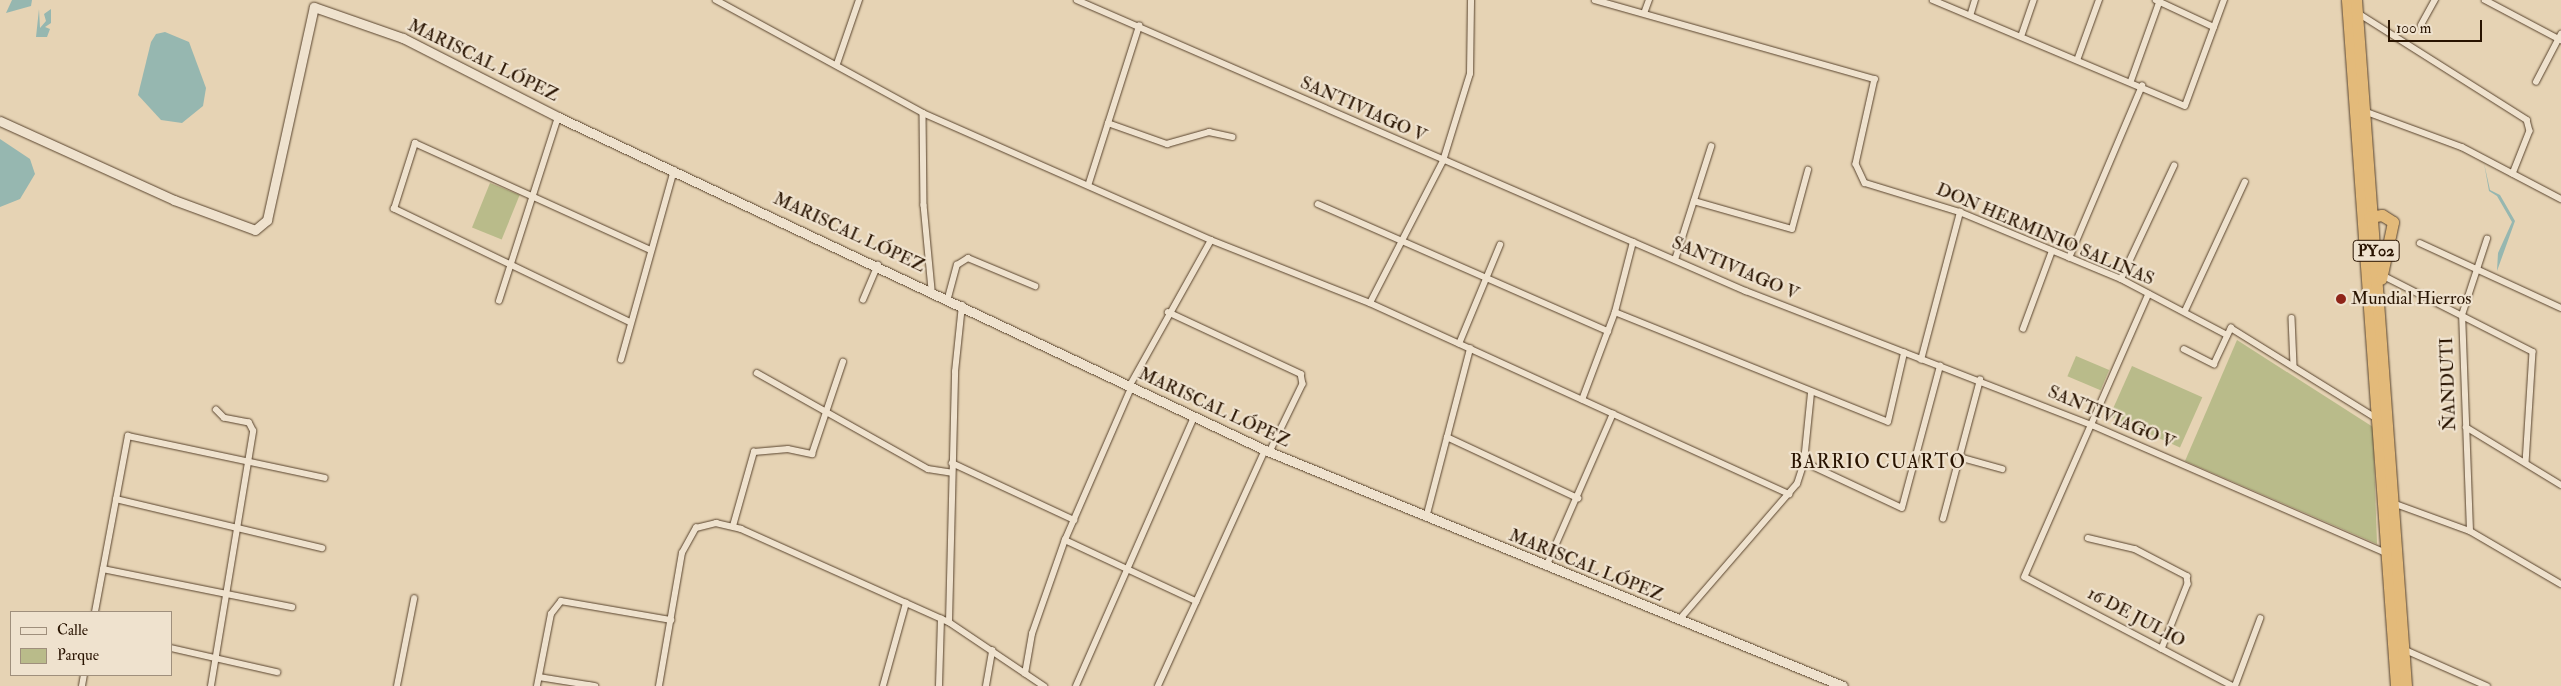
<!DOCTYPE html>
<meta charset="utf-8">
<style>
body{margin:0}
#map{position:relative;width:2561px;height:686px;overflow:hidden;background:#e6d3b4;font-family:"IM FELL Double Pica",serif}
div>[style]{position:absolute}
.green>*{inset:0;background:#b9bb8a;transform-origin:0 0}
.water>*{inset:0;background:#96b7b0}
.roads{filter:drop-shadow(0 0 1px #58432d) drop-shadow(0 0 1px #58432d)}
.street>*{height:5.5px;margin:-2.75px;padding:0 2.75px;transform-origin:2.75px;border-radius:2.75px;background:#efe2ce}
.secondary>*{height:9px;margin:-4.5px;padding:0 4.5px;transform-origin:4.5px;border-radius:4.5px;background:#efe2ce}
.highway>*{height:11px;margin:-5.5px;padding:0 5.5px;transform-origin:5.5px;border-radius:5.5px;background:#e3ba7a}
.dots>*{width:14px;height:14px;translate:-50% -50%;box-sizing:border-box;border:2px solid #efe2ce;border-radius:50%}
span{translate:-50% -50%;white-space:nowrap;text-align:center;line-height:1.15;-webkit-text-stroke:4.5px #efe2ce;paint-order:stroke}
.shield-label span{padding:1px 4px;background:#efe2ce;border:1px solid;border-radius:4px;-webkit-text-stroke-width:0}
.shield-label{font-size:16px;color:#281300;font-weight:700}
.street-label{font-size:18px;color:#281300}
.poi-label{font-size:18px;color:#281300}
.left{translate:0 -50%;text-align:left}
.neighbourhood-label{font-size:19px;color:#281300;letter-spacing:1px}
.legend{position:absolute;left:10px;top:611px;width:162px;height:65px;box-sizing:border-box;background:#efe2ce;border:1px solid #9f8f7c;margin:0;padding:6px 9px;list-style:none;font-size:15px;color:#281300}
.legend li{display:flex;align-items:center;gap:10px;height:25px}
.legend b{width:25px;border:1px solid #9f8f7c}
.scale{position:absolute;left:2388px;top:20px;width:94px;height:22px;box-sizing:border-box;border:2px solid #281300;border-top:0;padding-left:6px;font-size:15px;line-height:18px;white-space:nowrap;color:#281300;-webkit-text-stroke:4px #efe2ce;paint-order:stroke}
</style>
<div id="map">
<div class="green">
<i style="left:490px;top:183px;width:32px;height:48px;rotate:22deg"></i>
<i style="clip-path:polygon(2237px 340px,2373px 427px,2377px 544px,2185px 461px)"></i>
<i style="left:2076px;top:356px;width:36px;height:22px;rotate:23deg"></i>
<i style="left:2132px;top:366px;width:77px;height:55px;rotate:24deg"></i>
</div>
<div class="water">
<i style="clip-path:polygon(12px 0,32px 0,31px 6px,6px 13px)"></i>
<i style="clip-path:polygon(39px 9px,40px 28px,46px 21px,44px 14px,51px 9px,51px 23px,45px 27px,50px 29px,47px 37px,36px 37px)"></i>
<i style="clip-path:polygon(165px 32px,189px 42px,206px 88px,203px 106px,182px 123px,161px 120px,138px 95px,151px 42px,156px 34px)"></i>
<i style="clip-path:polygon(0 139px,30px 159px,35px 174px,20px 199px,0 207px)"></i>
<i style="clip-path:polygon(2484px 163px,2490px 190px,2500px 195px,2515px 221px,2497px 271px,2498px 253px,2512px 222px,2497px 196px,2489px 191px)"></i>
</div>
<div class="roads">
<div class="street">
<i style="left:716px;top:0;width:236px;rotate:28.6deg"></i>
<i style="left:923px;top:113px;width:315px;rotate:23.8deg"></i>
<i style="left:1211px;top:240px;width:171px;rotate:21.6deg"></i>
<i style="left:1370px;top:303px;width:461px;rotate:24.5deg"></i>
<i style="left:1077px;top:0;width:730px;rotate:23.51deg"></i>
<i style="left:1746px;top:291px;width:371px;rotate:21.2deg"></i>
<i style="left:2092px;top:425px;width:321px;rotate:23.5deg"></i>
<i style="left:1595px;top:0;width:291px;rotate:15.8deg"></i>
<i style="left:1875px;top:79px;width:87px;rotate:102.6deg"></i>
<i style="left:1856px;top:164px;width:21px;rotate:65deg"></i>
<i style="left:1865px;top:183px;width:99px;rotate:17deg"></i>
<i style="left:1960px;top:212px;width:174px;rotate:22.6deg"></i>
<i style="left:2121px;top:279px;width:120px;rotate:27.8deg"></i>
<i style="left:1933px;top:0;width:273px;rotate:22.8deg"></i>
<i style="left:2185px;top:106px;width:113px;rotate:-69.8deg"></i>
<i style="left:2156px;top:0;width:64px;rotate:25deg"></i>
<i style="left:2485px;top:0;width:86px;rotate:27.8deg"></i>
<i style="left:1645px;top:11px;width:12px;rotate:-70deg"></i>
<i style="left:1971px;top:13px;width:14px;rotate:-73deg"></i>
<i style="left:2358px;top:13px;width:200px;rotate:32.3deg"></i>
<i style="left:2527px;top:120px;width:11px;rotate:75deg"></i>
<i style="left:2530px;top:131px;width:46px;rotate:111.6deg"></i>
<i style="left:2421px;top:25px;width:29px;rotate:-61deg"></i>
<i style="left:2022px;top:34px;width:36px;rotate:-71deg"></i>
<i style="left:2078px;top:58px;width:62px;rotate:-70.1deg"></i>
<i style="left:837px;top:64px;width:68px;rotate:-71deg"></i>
<i style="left:2131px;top:81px;width:86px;rotate:-70.3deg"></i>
<i style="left:2536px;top:82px;width:54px;rotate:-62.5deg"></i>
<i style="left:2364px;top:111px;width:104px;rotate:20.2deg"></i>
<i style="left:2462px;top:147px;width:112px;rotate:27.7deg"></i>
<i style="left:923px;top:113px;width:92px;rotate:89.4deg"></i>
<i style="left:924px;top:205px;width:85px;rotate:84.6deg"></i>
<i style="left:1108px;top:123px;width:63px;rotate:19.6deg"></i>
<i style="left:1167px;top:144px;width:44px;rotate:-15.9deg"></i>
<i style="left:1209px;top:132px;width:24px;rotate:12deg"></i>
<i style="left:1089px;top:183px;width:165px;rotate:-72.3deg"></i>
<i style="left:1694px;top:201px;width:102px;rotate:15.9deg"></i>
<i style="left:1792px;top:229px;width:61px;rotate:-74.8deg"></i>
<i style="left:1318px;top:204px;width:317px;rotate:23.7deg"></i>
<i style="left:2420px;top:243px;width:155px;rotate:24.7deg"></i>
<i style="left:2069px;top:258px;width:187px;rotate:-67deg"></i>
<i style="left:1675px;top:260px;width:119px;rotate:-72.3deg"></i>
<i style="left:2382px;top:275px;width:169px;rotate:27deg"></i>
<i style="left:2533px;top:352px;width:110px;rotate:93.6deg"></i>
<i style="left:2121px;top:279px;width:125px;rotate:-64.9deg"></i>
<i style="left:2149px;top:294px;width:309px;rotate:113.7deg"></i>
<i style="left:2025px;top:577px;width:235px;rotate:27.7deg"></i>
<i style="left:948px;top:298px;width:34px;rotate:-75deg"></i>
<i style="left:957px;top:265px;width:13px;rotate:-32deg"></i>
<i style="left:968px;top:258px;width:73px;rotate:22.7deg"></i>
<i style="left:863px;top:300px;width:38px;rotate:-67deg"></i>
<i style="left:499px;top:301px;width:193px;rotate:-72.2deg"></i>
<i style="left:1370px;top:303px;width:160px;rotate:-62.8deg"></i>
<i style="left:1443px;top:161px;width:91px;rotate:-72.8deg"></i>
<i style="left:1470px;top:74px;width:74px;rotate:-89.2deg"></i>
<i style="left:2185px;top:311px;width:142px;rotate:-65.1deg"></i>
<i style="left:1168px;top:312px;width:147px;rotate:25deg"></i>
<i style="left:1301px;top:374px;width:10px;rotate:79deg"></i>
<i style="left:1303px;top:384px;width:76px;rotate:115.9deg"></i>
<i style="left:1615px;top:312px;width:294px;rotate:21.9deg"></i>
<i style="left:1888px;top:422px;width:71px;rotate:-76.9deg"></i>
<i style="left:2292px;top:318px;width:48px;rotate:87.6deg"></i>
<i style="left:631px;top:323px;width:263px;rotate:-154.3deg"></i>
<i style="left:394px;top:209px;width:69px;rotate:-72.3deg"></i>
<i style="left:415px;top:143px;width:259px;rotate:24.4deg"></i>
<i style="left:2023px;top:329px;width:83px;rotate:-69.6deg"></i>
<i style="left:1459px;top:344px;width:107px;rotate:-67.5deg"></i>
<i style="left:2184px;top:349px;width:34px;rotate:27deg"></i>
<i style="left:2214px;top:364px;width:40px;rotate:-65deg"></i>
<i style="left:2231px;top:328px;width:171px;rotate:31.8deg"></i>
<i style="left:621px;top:360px;width:197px;rotate:-74.4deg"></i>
<i style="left:1921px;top:360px;width:153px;rotate:-75.2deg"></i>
<i style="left:757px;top:373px;width:196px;rotate:29.3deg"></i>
<i style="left:928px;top:469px;width:24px;rotate:9deg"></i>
<i style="left:1129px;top:387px;width:168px;rotate:-60.8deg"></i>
<i style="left:1582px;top:400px;width:94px;rotate:-69.4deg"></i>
<i style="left:1615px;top:312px;width:72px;rotate:-75.6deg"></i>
<i style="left:2466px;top:427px;width:111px;rotate:31.4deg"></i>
<i style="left:1447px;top:437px;width:145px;rotate:25deg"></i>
<i style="left:1959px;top:457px;width:45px;rotate:15.6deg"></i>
<i style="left:1804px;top:462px;width:108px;rotate:25.1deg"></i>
<i style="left:1902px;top:508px;width:147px;rotate:-75deg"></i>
<i style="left:952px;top:463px;width:135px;rotate:25deg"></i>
<i style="left:116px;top:499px;width:212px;rotate:13.4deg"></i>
<i style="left:2393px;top:503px;width:82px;rotate:20deg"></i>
<i style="left:2470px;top:531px;width:105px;rotate:30.2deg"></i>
<i style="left:1426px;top:518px;width:175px;rotate:-75.4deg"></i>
<i style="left:1943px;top:519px;width:144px;rotate:-75.1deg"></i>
<i style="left:733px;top:526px;width:77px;rotate:-74.2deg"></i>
<i style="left:754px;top:452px;width:34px;rotate:-5deg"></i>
<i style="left:788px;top:449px;width:25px;rotate:12deg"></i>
<i style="left:812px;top:454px;width:97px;rotate:-71.4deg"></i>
<i style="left:2470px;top:531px;width:216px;rotate:-92.1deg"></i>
<i style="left:2462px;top:315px;width:80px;rotate:-71.8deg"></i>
<i style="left:2088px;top:538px;width:48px;rotate:13.2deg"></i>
<i style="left:2135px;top:549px;width:59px;rotate:27.4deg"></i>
<i style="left:2187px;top:576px;width:8px;rotate:83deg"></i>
<i style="left:2188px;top:584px;width:70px;rotate:111.8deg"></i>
<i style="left:1065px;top:540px;width:145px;rotate:25deg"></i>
<i style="left:1546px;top:567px;width:167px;rotate:-66.4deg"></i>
<i style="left:103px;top:569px;width:193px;rotate:11.4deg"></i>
<i style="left:95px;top:612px;width:179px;rotate:-79.4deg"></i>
<i style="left:128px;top:436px;width:201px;rotate:12deg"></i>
<i style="left:1679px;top:620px;width:180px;rotate:-49.1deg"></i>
<i style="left:1797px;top:484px;width:23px;rotate:-72deg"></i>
<i style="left:1804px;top:462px;width:69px;rotate:-84.2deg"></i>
<i style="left:949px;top:622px;width:250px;rotate:-88.6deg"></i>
<i style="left:955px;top:372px;width:67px;rotate:-84deg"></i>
<i style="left:171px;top:648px;width:109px;rotate:12.8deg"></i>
<i style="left:2403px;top:649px;width:92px;rotate:23.8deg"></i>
<i style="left:1025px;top:674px;width:41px;rotate:-80.1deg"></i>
<i style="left:1032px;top:634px;width:100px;rotate:-70.7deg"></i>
<i style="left:1065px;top:540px;width:166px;rotate:-66.5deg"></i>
<i style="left:539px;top:677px;width:57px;rotate:9.1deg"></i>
<i style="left:82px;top:686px;width:11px;rotate:-80deg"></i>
<i style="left:211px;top:686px;width:258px;rotate:-80.6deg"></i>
<i style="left:253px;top:431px;width:9px;rotate:-117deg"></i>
<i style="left:249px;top:423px;width:25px;rotate:-169deg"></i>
<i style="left:224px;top:418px;width:11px;rotate:-135deg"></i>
<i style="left:397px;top:686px;width:89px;rotate:-78.9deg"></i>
<i style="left:537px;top:686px;width:73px;rotate:-79deg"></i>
<i style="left:551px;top:614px;width:16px;rotate:-52deg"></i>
<i style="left:561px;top:601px;width:112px;rotate:9.8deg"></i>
<i style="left:659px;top:686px;width:135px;rotate:-80.2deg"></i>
<i style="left:682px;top:553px;width:29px;rotate:-61deg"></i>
<i style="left:696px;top:528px;width:21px;rotate:-14deg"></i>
<i style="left:716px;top:523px;width:26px;rotate:13deg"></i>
<i style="left:741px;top:529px;width:228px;rotate:24.1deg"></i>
<i style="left:949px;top:622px;width:115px;rotate:34deg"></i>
<i style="left:883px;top:686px;width:86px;rotate:-74.5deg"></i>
<i style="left:939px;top:686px;width:67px;rotate:-88.3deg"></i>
<i style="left:986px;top:686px;width:36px;rotate:-80deg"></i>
<i style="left:1076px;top:686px;width:294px;rotate:-66.3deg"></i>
<i style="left:1158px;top:686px;width:259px;rotate:-65.6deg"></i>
<i style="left:2235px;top:686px;width:72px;rotate:-69.5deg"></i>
</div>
<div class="secondary">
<i style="left:0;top:121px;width:191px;rotate:24.4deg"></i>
<i style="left:174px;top:200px;width:86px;rotate:20.3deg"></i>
<i style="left:255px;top:230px;width:16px;rotate:-40deg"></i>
<i style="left:267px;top:220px;width:218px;rotate:-77.6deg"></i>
<i style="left:314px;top:7px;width:94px;rotate:19.2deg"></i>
<i style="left:403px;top:38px;width:174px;rotate:27deg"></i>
<i style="left:558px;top:117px;width:781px;rotate:25.22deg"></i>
<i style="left:1265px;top:450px;width:624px;rotate:22.21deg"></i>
</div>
<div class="highway">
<i style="left:2347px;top:0;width:688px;rotate:85.91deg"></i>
<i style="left:2356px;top:0;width:688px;rotate:85.83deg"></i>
<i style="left:2369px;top:217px;width:13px;rotate:-9deg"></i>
<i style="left:2382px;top:215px;width:13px;rotate:32deg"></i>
<i style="left:2393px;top:222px;width:58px;rotate:101.9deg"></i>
</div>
</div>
<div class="dots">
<i style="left:2341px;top:299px;background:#8f2418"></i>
</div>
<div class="shield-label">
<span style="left:2376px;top:251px">PY02</span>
</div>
<div class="street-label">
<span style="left:483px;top:61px;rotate:26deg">MARISCAL LÓPEZ</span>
<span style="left:1363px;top:110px;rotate:24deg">SANTIVIAGO V</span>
<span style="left:849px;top:233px;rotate:25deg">MARISCAL LÓPEZ</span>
<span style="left:2045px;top:235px;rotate:23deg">DON HERMINIO SALINAS</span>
<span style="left:1735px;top:269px;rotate:23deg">SANTIVIAGO V</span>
<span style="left:2449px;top:384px;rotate:-92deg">ÑANDUTI</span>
<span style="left:1214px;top:408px;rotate:25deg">MARISCAL LÓPEZ</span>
<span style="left:2111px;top:418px;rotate:23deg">SANTIVIAGO V</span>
<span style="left:1586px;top:566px;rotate:22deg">MARISCAL LÓPEZ</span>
<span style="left:2136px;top:618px;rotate:28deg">16 DE JULIO</span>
</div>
<div class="poi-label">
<span class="left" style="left:2351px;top:299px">Mundial Hierros</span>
</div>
<div class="neighbourhood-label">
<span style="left:1878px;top:463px">BARRIO CUARTO</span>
</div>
<ul class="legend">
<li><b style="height:6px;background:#efe2ce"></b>Calle</li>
<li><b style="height:14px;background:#b9bb8a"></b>Parque</li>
</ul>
<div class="scale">100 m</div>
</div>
